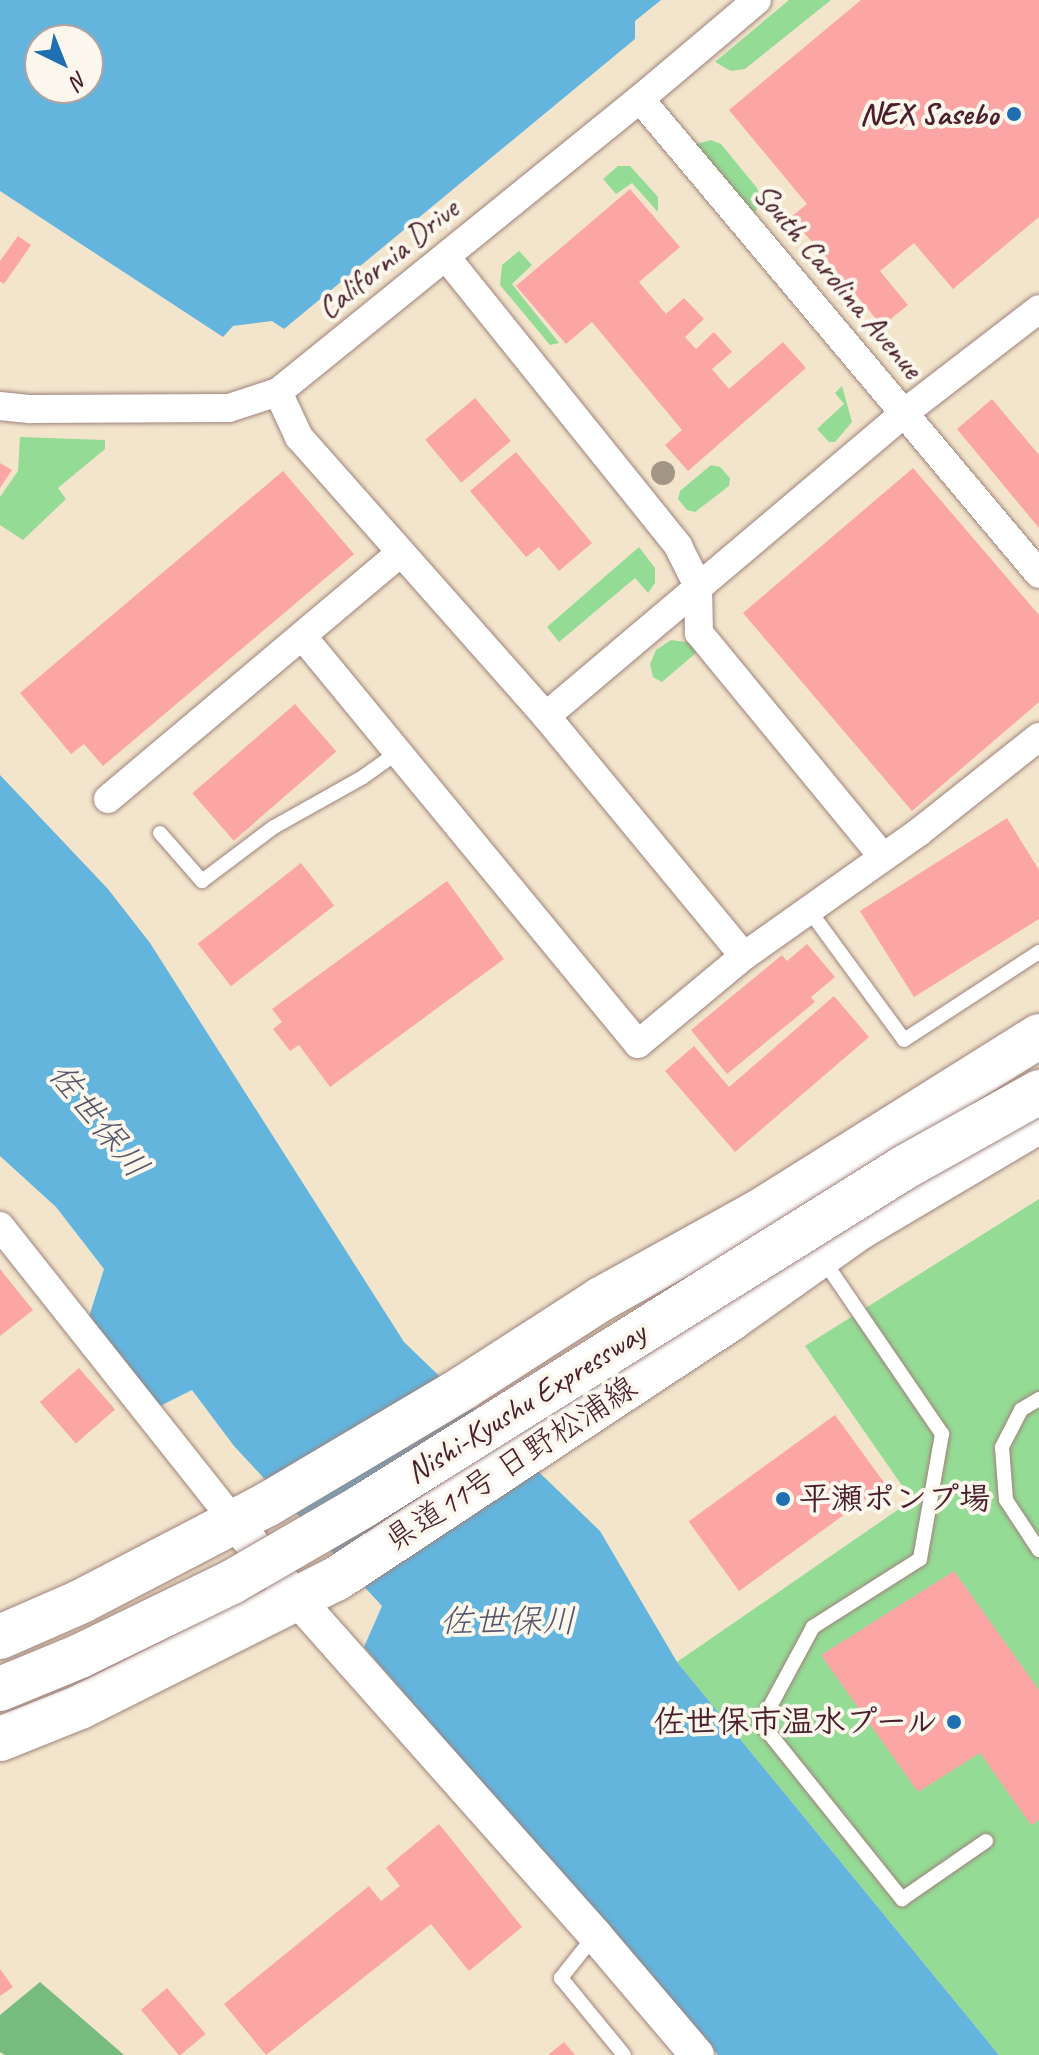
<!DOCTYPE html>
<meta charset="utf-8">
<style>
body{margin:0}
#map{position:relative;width:1039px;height:2055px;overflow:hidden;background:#f3e5cc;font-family:Caveat,"Klee One",sans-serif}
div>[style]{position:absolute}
.green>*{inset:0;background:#94db95}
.forest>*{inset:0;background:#77bb7e}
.water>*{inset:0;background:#63b5de}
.building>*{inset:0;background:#fba5a4;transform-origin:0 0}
.roads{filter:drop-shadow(0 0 2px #9e827c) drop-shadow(0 0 2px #9e827c)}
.service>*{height:14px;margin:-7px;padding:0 7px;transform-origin:7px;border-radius:7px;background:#fff}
.minor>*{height:28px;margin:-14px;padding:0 14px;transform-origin:14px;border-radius:14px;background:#fff}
.tertiary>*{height:34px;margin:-17px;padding:0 17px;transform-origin:17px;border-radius:17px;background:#fff}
.primary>*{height:44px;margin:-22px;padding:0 22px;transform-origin:22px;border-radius:22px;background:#fff}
.bridges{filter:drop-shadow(0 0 2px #9e827c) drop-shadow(0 0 2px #9e827c)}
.motorway-bridge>*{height:44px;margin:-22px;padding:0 22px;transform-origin:22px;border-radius:22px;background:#fff}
.trees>*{width:24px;height:24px;margin:-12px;border-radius:50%;background:#a29785}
.dots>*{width:22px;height:22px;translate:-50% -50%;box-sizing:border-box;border:4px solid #fbf7ec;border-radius:50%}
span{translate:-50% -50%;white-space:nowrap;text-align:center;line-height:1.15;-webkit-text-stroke:8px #fbf7ec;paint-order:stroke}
.poi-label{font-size:32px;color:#4a1f2b;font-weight:700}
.right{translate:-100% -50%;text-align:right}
.left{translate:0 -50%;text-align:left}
.street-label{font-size:32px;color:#4a1f2b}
.water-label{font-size:34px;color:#53546a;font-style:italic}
.north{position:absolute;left:24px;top:24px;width:80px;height:80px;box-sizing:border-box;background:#fbf7ec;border:2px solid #b4a19f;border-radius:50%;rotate:137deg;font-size:22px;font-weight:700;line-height:32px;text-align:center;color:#4a1f2b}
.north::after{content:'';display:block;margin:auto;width:28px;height:36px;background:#1f6fb2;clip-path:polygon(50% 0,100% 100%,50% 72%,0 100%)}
</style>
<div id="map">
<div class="green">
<i style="clip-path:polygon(789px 0,831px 0,745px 69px,731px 71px,715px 62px)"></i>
<i style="clip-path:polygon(711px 140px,721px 144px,757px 188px,761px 201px,754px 214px,696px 144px)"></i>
<i style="clip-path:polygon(618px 166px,630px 166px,658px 197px,658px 212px,632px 183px,616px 194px,603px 179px)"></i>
<i style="clip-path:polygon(519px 251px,532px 265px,512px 284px,559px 343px,550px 345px,500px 285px,502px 265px)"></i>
<i style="clip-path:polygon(842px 386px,852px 422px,835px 442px,829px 442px,817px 429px,844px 404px,835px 393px)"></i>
<i style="clip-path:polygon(20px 437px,105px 440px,105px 449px,58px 488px,66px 499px,23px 540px,0 525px,0 497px,18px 471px)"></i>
<i style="clip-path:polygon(711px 465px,720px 467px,730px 478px,729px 486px,695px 512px,687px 510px,678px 499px,680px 491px)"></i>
<i style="clip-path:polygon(639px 547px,655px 568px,655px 583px,648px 593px,635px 578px,559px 642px,547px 627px)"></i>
<i style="clip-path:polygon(671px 640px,693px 643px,696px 653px,662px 682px,653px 677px,650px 664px,656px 650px)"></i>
<i style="clip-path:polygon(1039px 1199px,1039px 2055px,999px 2055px,677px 1662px,912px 1500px,805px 1346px)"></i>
</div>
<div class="forest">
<i style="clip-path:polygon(40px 1982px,124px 2055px,5px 2055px,0 2052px,0 2015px)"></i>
</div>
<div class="water">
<i style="clip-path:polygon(evenodd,0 0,661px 0,635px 21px,635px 39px,284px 329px,272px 321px,233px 326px,223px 337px,0 191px,0 0,88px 40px,88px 88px,40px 88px,40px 40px,88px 40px)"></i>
<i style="clip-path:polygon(0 775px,108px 889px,150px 943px,404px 1342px,600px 1531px,677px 1662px,999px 2055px,718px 2055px,364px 1647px,382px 1606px,234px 1446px,192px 1390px,154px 1409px,88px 1320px,104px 1269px,56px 1207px,0 1156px)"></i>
</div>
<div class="building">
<i style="clip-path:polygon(861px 0,1039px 0,1039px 217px,953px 289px,914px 243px,880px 271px,908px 305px,882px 326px,791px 217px,807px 204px,729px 110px)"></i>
<i style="clip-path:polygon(630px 189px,680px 247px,639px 282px,666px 314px,684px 298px,704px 319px,685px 337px,696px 349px,714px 332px,732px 352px,712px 369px,729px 389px,783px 342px,806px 368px,688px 471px,665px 445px,682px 430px,592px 322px,566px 344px,516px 286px)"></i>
<i style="clip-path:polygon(18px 236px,31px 245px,4px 284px,0 281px,0 261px)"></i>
<i style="left:475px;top:398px;width:56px;height:65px;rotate:50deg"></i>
<i style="clip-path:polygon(992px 399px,1039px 455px,1039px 528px,957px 429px)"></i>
<i style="clip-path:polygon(516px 452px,592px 543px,559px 571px,539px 547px,526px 557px,470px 491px)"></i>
<i style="clip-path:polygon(0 463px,12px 470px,0 488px)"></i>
<i style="clip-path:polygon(913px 468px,1039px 615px,1039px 702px,912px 811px,743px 613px)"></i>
<i style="clip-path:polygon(283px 471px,354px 554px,103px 766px,84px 744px,71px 754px,20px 693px)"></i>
<i style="left:295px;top:704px;width:63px;height:136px;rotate:49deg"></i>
<i style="clip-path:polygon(1007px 818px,1039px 870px,1039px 919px,914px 997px,860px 911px)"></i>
<i style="left:301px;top:863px;width:54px;height:131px;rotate:52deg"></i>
<i style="clip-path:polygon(447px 881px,504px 959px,330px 1087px,299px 1045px,290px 1051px,273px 1029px,282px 1022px,272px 1009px)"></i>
<i style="clip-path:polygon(807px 944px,835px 977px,811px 997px,815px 1002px,727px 1074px,691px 1030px,782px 955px,787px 961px)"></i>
<i style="clip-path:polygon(834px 996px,869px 1037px,735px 1152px,665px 1071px,694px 1046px,729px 1087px)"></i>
<i style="clip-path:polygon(0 1269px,33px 1310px,0 1336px)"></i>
<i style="left:79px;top:1368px;width:55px;height:52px;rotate:49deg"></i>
<i style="left:835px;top:1415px;width:86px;height:181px;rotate:54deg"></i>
<i style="clip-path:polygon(954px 1571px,1039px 1690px,1039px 1820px,1031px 1825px,980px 1753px,918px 1792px,821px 1655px)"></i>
<i style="clip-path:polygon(439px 1824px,522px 1927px,469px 1971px,431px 1924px,266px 2055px,224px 2004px,369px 1886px,381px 1901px,400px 1886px,386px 1868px)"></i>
<i style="clip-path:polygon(0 1969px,13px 1987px,0 1996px)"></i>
<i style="left:167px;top:1988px;width:60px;height:34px;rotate:50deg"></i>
<i style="clip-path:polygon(564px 2042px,575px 2055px,548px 2055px)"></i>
</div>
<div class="roads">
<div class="service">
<i style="left:160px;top:833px;width:64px;rotate:48.8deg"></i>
<i style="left:202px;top:881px;width:90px;rotate:-36.9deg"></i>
<i style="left:274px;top:827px;width:102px;rotate:-29.3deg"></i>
<i style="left:363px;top:777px;width:43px;rotate:-35.5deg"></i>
<i style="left:809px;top:910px;width:161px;rotate:53.8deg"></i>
<i style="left:904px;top:1040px;width:161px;rotate:-33.1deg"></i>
<i style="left:822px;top:1258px;width:213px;rotate:55.7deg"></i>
<i style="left:942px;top:1434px;width:127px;rotate:100deg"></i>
<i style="left:920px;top:1559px;width:127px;rotate:147.6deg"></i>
<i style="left:813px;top:1627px;width:109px;rotate:118.4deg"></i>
<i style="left:761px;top:1723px;width:226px;rotate:51.3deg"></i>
<i style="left:902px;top:1899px;width:102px;rotate:-34.6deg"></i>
<i style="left:1039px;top:1399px;width:21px;rotate:149deg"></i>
<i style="left:1021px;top:1410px;width:42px;rotate:117.2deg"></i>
<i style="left:1002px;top:1447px;width:53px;rotate:85.7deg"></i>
<i style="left:1006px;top:1500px;width:60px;rotate:56.6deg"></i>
<i style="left:595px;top:1935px;width:55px;rotate:128.3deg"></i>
<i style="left:561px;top:1978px;width:99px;rotate:50.7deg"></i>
</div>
<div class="minor">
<i style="left:640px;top:99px;width:620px;rotate:49.97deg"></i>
<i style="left:446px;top:257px;width:371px;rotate:51.2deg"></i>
<i style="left:678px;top:546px;width:45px;rotate:63.4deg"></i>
<i style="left:698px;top:586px;width:47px;rotate:88.8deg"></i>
<i style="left:699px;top:633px;width:290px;rotate:50.6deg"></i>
<i style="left:278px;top:392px;width:50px;rotate:65deg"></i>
<i style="left:299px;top:437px;width:373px;rotate:48.5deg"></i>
<i style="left:546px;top:716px;width:311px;rotate:50.5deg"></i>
<i style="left:0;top:406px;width:31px;rotate:6deg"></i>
<i style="left:31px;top:409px;width:198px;rotate:-0.3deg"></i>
<i style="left:229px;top:408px;width:52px;rotate:-18.1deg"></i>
<i style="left:278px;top:392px;width:466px;rotate:-39deg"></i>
<i style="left:640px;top:99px;width:153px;rotate:-40.2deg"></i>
<i style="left:303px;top:637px;width:527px;rotate:50.54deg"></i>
<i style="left:638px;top:1044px;width:138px;rotate:-39.7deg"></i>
<i style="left:744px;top:956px;width:214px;rotate:-35.3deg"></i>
<i style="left:919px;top:832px;width:153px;rotate:-38.4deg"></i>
<i style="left:546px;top:716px;width:469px;rotate:-40.2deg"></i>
<i style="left:904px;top:413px;width:170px;rotate:-37.6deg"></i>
<i style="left:108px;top:799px;width:382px;rotate:-40.1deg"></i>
<i style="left:0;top:1226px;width:375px;rotate:51.6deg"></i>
</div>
<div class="tertiary">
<i style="left:233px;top:1520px;width:100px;rotate:51.1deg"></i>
<i style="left:296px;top:1598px;width:451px;rotate:48.4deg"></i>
<i style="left:595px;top:1935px;width:157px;rotate:49.6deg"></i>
</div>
<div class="primary">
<i style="left:0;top:1637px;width:87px;rotate:-23.6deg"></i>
<i style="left:80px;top:1602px;width:212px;rotate:-27.5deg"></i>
<i style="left:268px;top:1504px;width:227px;rotate:-30.7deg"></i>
<i style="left:463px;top:1388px;width:164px;rotate:-32.8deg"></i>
<i style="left:601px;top:1299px;width:178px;rotate:-28.9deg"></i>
<i style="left:757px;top:1213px;width:333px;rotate:-32.1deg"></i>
<i style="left:0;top:1739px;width:86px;rotate:-21.8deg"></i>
<i style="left:80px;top:1707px;width:286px;rotate:-26.6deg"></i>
<i style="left:336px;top:1579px;width:472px;rotate:-33.4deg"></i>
<i style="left:730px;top:1319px;width:159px;rotate:-35.3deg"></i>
<i style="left:860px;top:1227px;width:208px;rotate:-30.6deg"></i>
</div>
</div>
<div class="bridges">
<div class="motorway-bridge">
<i style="left:0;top:1689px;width:87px;rotate:-22.4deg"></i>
<i style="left:80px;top:1656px;width:169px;rotate:-26deg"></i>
<i style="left:232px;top:1582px;width:151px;rotate:-30.1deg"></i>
<i style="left:363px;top:1506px;width:639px;rotate:-32.02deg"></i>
<i style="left:905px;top:1167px;width:154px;rotate:-29.2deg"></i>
</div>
</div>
<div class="trees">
<i style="left:663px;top:473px"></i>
</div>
<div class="dots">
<i style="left:1014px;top:114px;background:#1f6fb2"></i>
<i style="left:783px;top:1499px;background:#1f6fb2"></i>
<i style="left:954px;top:1722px;background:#1f6fb2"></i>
</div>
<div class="poi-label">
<span class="right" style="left:998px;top:114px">NEX Sasebo</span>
<span class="left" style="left:799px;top:1499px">平瀬ポンプ場</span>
<span class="right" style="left:938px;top:1722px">佐世保市温水プール</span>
</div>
<div class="street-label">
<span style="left:388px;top:259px;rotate:-39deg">California Drive</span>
<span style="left:838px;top:281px;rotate:50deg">South Carolina Avenue</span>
<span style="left:526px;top:1403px;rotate:-32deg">Nishi-Kyushu Expressway</span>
<span style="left:511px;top:1464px;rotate:-33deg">県道11号 日野松浦線</span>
</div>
<div class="water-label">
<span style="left:99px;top:1120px;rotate:51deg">佐世保川</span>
<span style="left:508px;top:1621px">佐世保川</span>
</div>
<div class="north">N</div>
</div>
